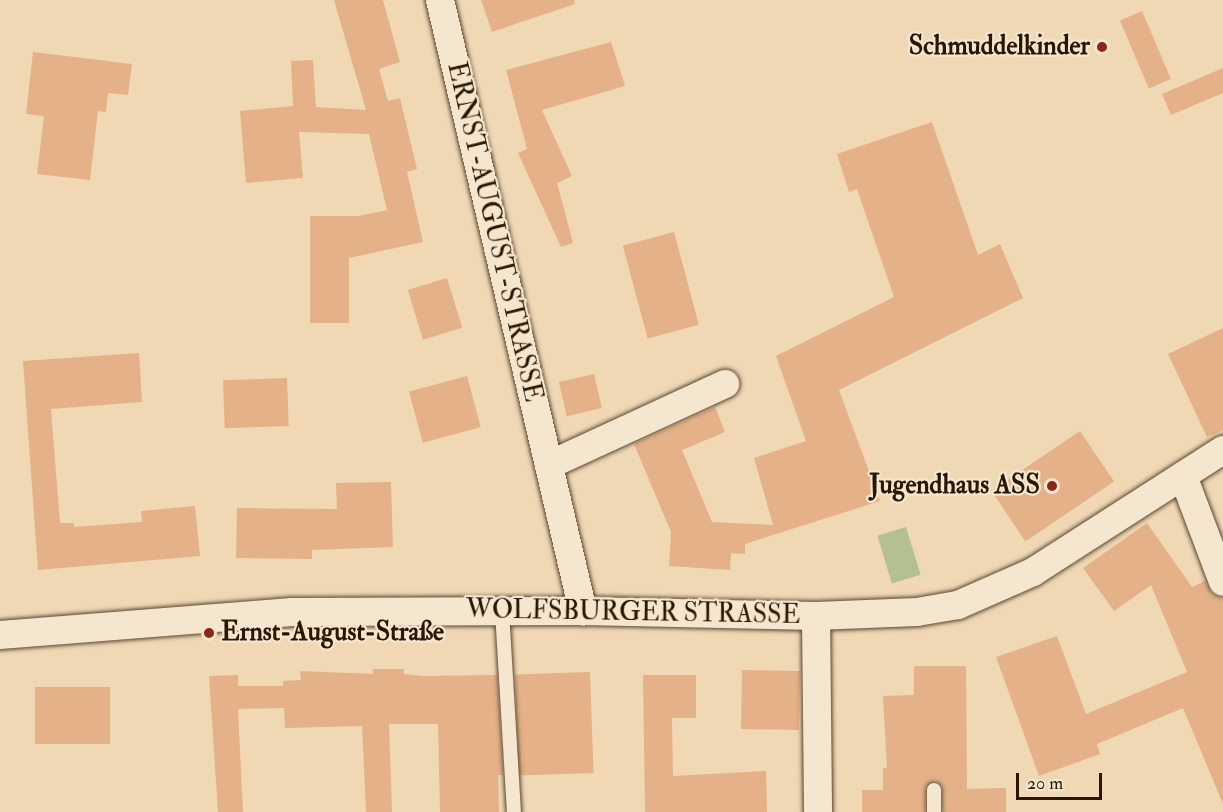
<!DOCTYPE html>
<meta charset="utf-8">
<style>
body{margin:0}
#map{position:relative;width:1223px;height:812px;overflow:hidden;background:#f0d8b5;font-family:"IM FELL Double Pica",serif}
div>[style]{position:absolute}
.green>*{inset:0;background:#b5c091;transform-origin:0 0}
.building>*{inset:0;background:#e4b188;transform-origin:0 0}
.roads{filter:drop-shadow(0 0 2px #5c472f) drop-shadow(0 0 2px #5c472f)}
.lane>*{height:14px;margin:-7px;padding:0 7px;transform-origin:7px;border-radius:7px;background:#f5e6cf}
.street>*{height:28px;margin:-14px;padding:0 14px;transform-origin:14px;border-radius:14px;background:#f5e6cf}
.dots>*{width:16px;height:16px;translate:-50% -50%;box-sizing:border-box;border:3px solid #f5e6cf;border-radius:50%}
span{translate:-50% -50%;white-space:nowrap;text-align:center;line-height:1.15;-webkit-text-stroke:4.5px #f5e6cf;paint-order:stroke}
.poi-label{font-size:26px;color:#2a1702;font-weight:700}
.right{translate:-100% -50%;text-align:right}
.left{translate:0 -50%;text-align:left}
.street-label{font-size:26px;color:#2a1702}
.scale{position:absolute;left:1016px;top:773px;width:86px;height:27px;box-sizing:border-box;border:3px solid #2a1702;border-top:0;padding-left:8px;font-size:18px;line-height:21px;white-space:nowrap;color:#2a1702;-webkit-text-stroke:4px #f5e6cf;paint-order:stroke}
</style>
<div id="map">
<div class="green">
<i style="left:906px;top:527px;width:50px;height:30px;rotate:73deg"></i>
</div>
<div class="building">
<i style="clip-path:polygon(334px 0,383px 0,400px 62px,379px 69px,388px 101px,400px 98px,417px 169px,407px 172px,423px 242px,349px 258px,349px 323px,310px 323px,310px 216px,359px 216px,387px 210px,369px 134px,299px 132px,303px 178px,246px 183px,240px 111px,293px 106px,291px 61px,313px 60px,316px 107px,366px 110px)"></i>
<i style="clip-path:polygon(481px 0,574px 0,575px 4px,492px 32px)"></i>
<i style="left:1142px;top:11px;width:74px;height:24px;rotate:67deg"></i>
<i style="clip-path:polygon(611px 42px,625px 86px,542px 110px,572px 176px,557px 183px,573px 243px,561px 247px,518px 153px,527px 149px,506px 70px)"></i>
<i style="clip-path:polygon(33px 52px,132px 64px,128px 95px,108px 93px,106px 112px,98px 111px,90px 180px,37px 174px,44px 116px,26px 114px)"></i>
<i style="clip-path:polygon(1223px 68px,1223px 93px,1171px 115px,1162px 94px)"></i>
<i style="clip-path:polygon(932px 122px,978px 255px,1000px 244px,1023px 298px,839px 390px,880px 501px,745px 544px,745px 554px,731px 553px,730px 570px,669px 566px,671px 532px,634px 444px,715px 407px,725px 432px,682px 450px,712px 522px,773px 525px,754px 458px,806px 441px,776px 356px,894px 297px,857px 189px,849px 192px,837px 154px)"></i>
<i style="left:674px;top:232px;width:96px;height:53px;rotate:75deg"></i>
<i style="left:447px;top:278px;width:52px;height:41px;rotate:73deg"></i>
<i style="clip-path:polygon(1223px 328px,1223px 430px,1207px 437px,1168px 354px)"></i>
<i style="clip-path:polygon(139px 353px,142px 402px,51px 409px,60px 523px,74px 523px,74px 527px,142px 522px,141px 511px,195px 506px,200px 556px,38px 570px,23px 361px)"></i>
<i style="left:594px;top:374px;width:35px;height:36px;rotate:77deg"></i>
<i style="left:467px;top:376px;width:53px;height:60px;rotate:75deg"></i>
<i style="left:287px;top:378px;width:48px;height:64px;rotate:88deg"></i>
<i style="left:1080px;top:431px;width:61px;height:107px;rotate:56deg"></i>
<i style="clip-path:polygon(391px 482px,393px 547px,312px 550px,312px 559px,236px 558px,237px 508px,337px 509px,336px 483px)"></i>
<i style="clip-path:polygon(1147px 523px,1192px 587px,1205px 581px,1212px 594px,1223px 598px,1223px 804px,1183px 708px,1097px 744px,1100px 754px,1039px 776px,996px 657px,1057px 636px,1086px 714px,1187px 672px,1151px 585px,1114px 611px,1083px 568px)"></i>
<i style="clip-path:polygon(914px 666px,966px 666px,967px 789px,1006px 788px,1006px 812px,943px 812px,942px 786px,935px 781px,926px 786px,925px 812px,862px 812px,862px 790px,883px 790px,883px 768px,887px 768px,883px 696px,914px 695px)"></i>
<i style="clip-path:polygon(373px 669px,404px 669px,404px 674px,423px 676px,497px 675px,503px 775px,498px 775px,499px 812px,440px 812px,438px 724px,389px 724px,392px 812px,366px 812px,362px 726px,285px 728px,284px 708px,238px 709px,243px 812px,218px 812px,209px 676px,238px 675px,238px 686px,283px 686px,283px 681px,301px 680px,300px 671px,373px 674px)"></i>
<i style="left:742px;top:670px;width:58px;height:59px;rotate:1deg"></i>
<i style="left:590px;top:672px;width:101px;height:75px;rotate:88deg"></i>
<i style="clip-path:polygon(643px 675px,696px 675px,696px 718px,672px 718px,673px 776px,766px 771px,767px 812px,645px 812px)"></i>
<i style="left:35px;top:687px;width:75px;height:57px"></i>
</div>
<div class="roads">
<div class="lane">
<i style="left:502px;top:611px;width:201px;rotate:86.6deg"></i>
<i style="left:934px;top:790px;width:22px;rotate:90deg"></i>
</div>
<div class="street">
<i style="left:440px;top:0;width:628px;rotate:76.83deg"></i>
<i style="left:549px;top:465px;width:194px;rotate:-24.7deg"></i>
<i style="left:1183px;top:476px;width:113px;rotate:69.3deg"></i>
<i style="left:816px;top:616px;width:196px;rotate:89.4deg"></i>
<i style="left:0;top:635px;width:293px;rotate:-4.5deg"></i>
<i style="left:292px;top:612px;width:291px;rotate:-0.2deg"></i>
<i style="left:583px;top:611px;width:233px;rotate:1.2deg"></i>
<i style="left:816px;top:616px;width:101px;rotate:-2.3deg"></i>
<i style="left:917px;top:612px;width:42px;rotate:-9.7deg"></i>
<i style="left:958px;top:605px;width:82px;rotate:-23.7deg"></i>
<i style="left:1033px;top:572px;width:226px;rotate:-32.7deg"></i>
</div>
</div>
<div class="dots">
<i style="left:1102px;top:47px;background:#8f2418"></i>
<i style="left:1052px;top:486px;background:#8f2418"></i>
<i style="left:209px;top:633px;background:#8f2418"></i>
</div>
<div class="poi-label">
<span class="right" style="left:1090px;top:47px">Schmuddelkinder</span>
<span class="right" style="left:1040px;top:486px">Jugendhaus ASS</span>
<span class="left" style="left:221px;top:633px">Ernst-August-Straße</span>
</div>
<div class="street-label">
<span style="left:494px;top:232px;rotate:77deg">ERNST-AUGUST-STRASSE</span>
<span style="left:633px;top:613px;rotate:1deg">WOLFSBURGER STRASSE</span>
</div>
<div class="scale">20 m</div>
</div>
